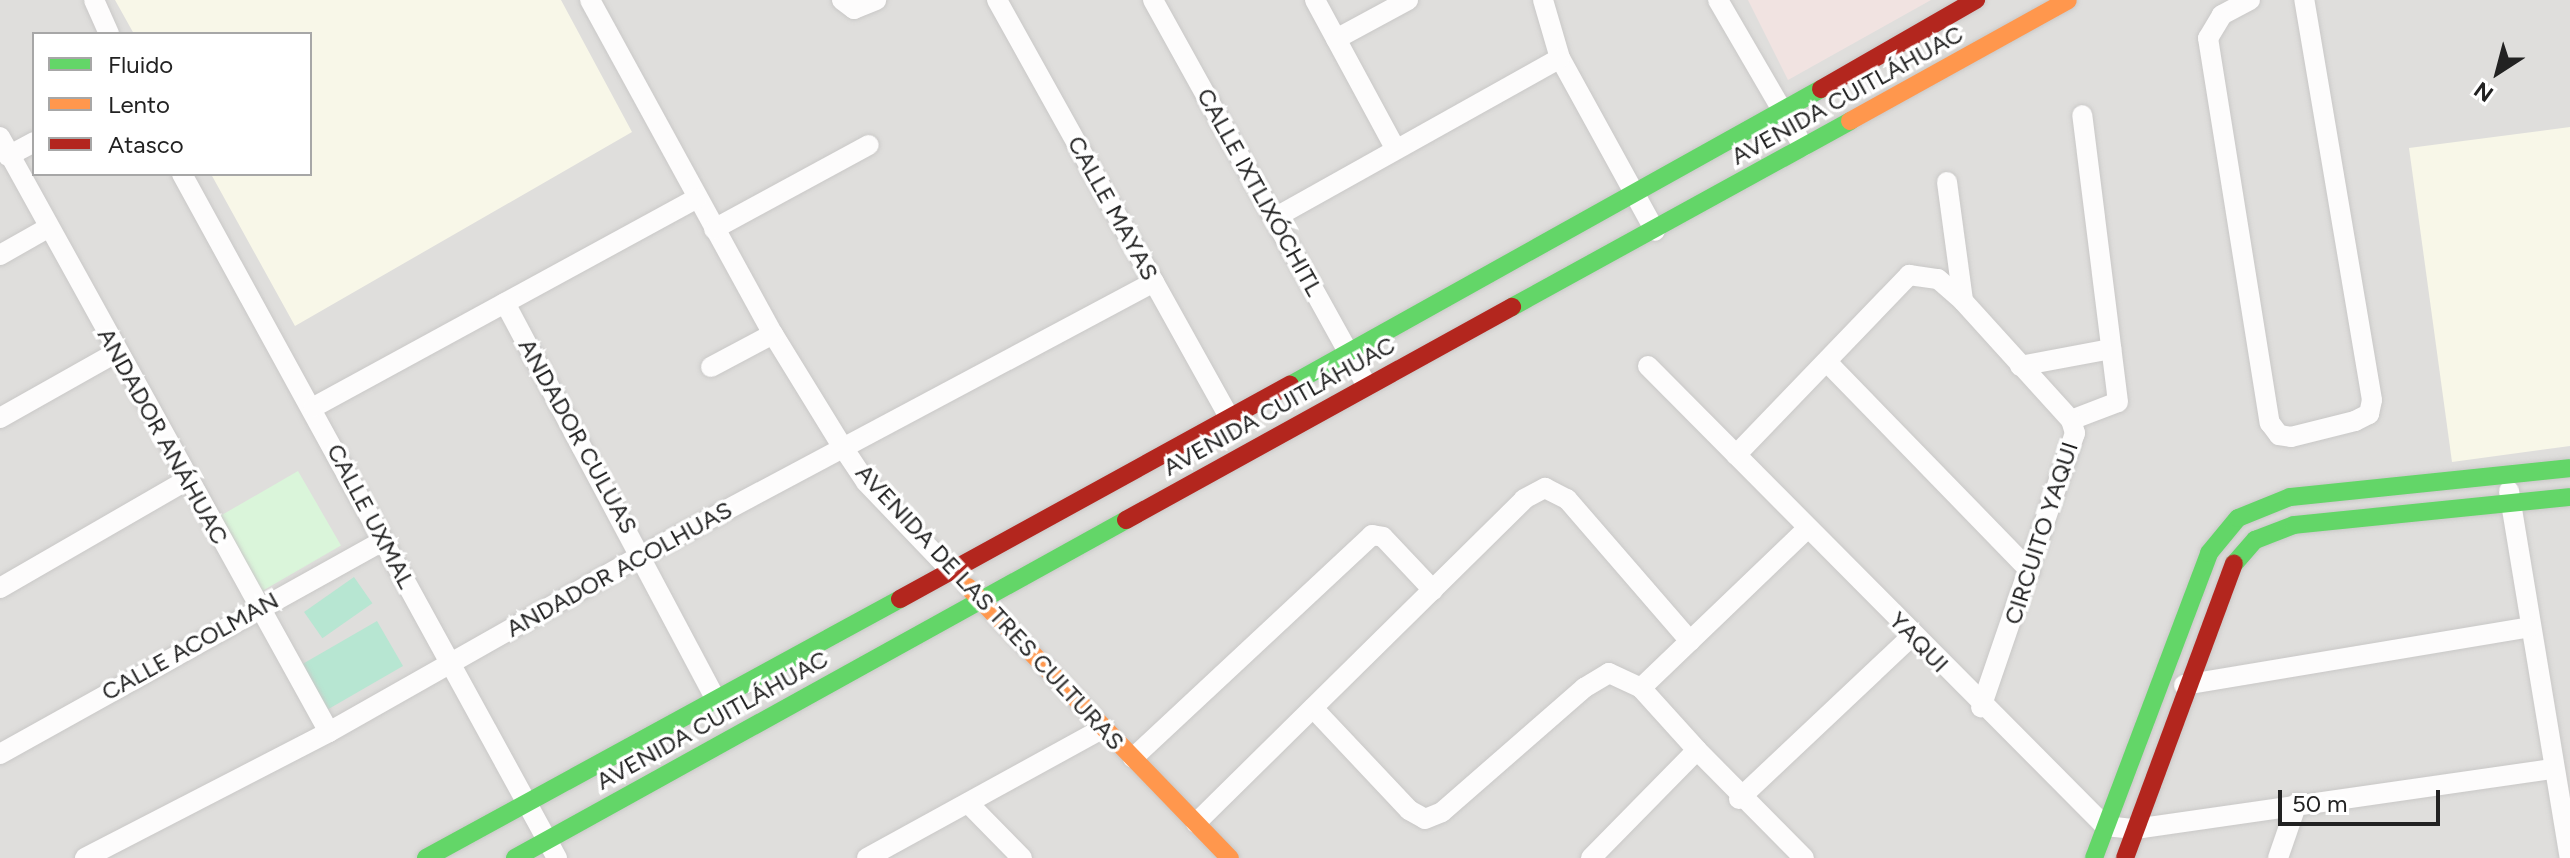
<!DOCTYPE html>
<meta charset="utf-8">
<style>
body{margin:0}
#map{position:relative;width:2570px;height:858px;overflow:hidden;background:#f0eeeb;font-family:Figtree,sans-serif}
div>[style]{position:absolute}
.residential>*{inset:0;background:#dfdedc}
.commercial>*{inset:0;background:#f1e3e1}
.education>*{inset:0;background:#f8f7e8}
.park>*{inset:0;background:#daf5da;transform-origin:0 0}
.pitch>*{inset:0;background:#b7e6d2;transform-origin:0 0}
.roads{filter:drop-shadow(0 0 2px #c9c8c7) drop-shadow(0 0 2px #c9c8c7)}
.street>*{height:20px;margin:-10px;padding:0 10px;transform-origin:10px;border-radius:10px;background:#fdfcfc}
.fast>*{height:18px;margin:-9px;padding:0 9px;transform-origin:9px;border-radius:9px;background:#63d668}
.slow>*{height:18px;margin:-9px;padding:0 9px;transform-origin:9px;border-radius:9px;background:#ff974d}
.jam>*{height:18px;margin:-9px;padding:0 9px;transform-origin:9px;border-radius:9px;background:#b3261e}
span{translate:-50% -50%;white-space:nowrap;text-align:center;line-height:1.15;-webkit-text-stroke:7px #fff;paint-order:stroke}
.street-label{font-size:24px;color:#222}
.legend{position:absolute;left:32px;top:32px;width:280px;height:144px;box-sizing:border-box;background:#fff;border:2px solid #a7a7a7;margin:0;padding:10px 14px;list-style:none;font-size:24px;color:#222}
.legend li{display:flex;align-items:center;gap:16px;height:40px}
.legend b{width:40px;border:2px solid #a7a7a7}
.north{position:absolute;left:2458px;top:32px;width:80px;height:80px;-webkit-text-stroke:6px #fff;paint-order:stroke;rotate:216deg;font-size:22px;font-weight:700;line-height:32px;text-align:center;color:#222}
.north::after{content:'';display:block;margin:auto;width:28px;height:36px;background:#222;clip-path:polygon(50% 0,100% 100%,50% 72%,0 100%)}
.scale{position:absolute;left:2278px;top:790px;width:162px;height:36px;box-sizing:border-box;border:4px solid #222;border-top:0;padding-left:10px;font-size:24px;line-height:28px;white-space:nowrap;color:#222;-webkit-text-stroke:6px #fff;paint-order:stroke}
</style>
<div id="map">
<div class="residential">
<i style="clip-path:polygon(evenodd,0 0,2570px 0,2570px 858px,0 858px,0 0,34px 34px,310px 34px,310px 174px,34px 174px,34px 34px)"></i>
</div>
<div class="commercial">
<i style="clip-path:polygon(1748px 0,1931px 0,1788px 80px)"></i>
</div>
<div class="education">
<i style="clip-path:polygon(115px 0,561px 0,632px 132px,295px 326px,211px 174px,310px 174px,310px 34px,134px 34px)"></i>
<i style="clip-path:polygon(2570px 127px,2570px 446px,2452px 462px,2409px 148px)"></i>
</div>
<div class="park">
<i style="left:298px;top:471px;width:86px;height:92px;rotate:60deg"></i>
</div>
<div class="pitch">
<i style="left:354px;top:577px;width:32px;height:61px;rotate:55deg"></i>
<i style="left:377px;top:621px;width:52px;height:88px;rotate:60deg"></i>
</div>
<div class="roads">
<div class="street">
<i style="left:94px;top:0;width:37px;rotate:66deg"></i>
<i style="left:590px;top:0;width:381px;rotate:61.3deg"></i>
<i style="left:773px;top:334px;width:132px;rotate:58.4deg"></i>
<i style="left:842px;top:446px;width:43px;rotate:56.3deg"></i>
<i style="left:866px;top:482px;width:122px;rotate:46.3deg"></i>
<i style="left:842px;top:0;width:15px;rotate:37deg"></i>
<i style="left:854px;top:9px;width:24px;rotate:-22deg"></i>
<i style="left:997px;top:0;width:475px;rotate:60.9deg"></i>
<i style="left:1153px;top:0;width:439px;rotate:61deg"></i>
<i style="left:1315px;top:0;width:168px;rotate:61.6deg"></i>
<i style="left:1543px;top:0;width:60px;rotate:73.7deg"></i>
<i style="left:1560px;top:58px;width:197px;rotate:61.2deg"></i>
<i style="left:1718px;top:0;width:169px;rotate:59.8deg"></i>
<i style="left:2250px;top:0;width:32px;rotate:152deg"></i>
<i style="left:2222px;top:15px;width:27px;rotate:121deg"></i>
<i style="left:2208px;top:38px;width:390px;rotate:80.9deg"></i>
<i style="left:2270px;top:423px;width:15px;rotate:53deg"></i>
<i style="left:2279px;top:435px;width:12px;rotate:9deg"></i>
<i style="left:2291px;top:437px;width:66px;rotate:-14deg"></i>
<i style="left:2355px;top:421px;width:16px;rotate:-27deg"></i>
<i style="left:2369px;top:414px;width:14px;rotate:-78deg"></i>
<i style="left:2372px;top:400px;width:406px;rotate:-99.6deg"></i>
<i style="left:1336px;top:39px;width:82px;rotate:-28.4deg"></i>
<i style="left:0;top:137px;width:680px;rotate:61.06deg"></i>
<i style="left:8px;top:156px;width:30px;rotate:-28deg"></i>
<i style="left:182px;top:174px;width:780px;rotate:61.27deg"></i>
<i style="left:1947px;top:182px;width:120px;rotate:82.3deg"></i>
<i style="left:1276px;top:217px;width:325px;rotate:-29.2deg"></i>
<i style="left:714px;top:229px;width:176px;rotate:-28.5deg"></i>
<i style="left:0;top:255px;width:53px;rotate:-29.5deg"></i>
<i style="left:505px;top:303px;width:447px;rotate:62deg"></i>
<i style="left:1828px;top:363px;width:290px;rotate:45.8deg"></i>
<i style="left:1648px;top:366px;width:648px;rotate:45.19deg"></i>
<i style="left:2105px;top:826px;width:30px;rotate:6deg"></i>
<i style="left:2135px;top:829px;width:422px;rotate:-8.2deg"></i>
<i style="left:2020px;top:366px;width:93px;rotate:-10.6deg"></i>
<i style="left:711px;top:367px;width:70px;rotate:-28deg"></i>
<i style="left:314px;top:407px;width:436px;rotate:-28.6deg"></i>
<i style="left:0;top:418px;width:134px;rotate:-29.4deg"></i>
<i style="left:2071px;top:420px;width:50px;rotate:-21deg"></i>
<i style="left:2118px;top:402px;width:289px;rotate:-97.1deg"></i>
<i style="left:1736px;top:455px;width:250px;rotate:-46.1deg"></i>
<i style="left:1909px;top:275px;width:29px;rotate:8deg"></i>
<i style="left:1938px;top:279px;width:33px;rotate:41deg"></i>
<i style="left:1963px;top:301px;width:161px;rotate:47.8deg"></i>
<i style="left:2071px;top:420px;width:14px;rotate:73deg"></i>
<i style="left:2075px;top:433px;width:290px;rotate:108.9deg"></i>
<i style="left:2509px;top:491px;width:372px;rotate:80.6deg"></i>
<i style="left:0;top:588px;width:216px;rotate:-30deg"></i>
<i style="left:2184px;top:685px;width:350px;rotate:-9.5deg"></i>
<i style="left:1641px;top:688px;width:231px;rotate:-43.8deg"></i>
<i style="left:1313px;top:708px;width:140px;rotate:46.7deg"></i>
<i style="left:1409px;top:810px;width:18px;rotate:29deg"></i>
<i style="left:1425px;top:819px;width:18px;rotate:-22deg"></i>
<i style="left:1442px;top:812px;width:189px;rotate:-41.1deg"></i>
<i style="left:1584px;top:688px;width:29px;rotate:-31deg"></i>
<i style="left:1609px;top:673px;width:35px;rotate:25deg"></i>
<i style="left:1641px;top:688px;width:84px;rotate:47.9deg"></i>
<i style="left:0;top:754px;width:437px;rotate:-29.1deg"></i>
<i style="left:1133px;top:758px;width:327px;rotate:-43deg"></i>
<i style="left:1372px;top:535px;width:11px;rotate:10deg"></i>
<i style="left:1383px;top:537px;width:73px;rotate:46.7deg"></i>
<i style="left:1739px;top:799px;width:239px;rotate:-43.3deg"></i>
<i style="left:968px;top:803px;width:77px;rotate:45.5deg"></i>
<i style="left:1196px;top:823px;width:461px;rotate:-44.6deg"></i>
<i style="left:1524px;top:499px;width:24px;rotate:-28deg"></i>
<i style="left:1545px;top:488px;width:25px;rotate:27deg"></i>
<i style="left:1567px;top:499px;width:188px;rotate:49.1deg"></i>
<i style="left:85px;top:858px;width:275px;rotate:-27.3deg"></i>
<i style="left:329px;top:732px;width:362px;rotate:-29.5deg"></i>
<i style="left:644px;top:554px;width:578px;rotate:-28.07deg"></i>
<i style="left:867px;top:858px;width:269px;rotate:-28.8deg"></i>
<i style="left:1591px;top:858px;width:151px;rotate:-45.5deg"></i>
<i style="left:1697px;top:750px;width:152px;rotate:45.3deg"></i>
<i style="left:2278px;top:858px;width:58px;rotate:-70.9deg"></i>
</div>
<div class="fast">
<i style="left:1512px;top:307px;width:386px;rotate:-28.8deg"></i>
<i style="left:1290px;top:385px;width:608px;rotate:-29.14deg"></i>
<i style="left:2234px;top:564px;width:32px;rotate:-49deg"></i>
<i style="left:2255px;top:540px;width:42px;rotate:-21deg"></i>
<i style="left:2294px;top:525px;width:277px;rotate:-5.8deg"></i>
<i style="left:426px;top:858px;width:540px;rotate:-28.65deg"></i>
<i style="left:515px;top:858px;width:698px;rotate:-28.95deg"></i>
<i style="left:2094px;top:858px;width:326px;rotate:-69.3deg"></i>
<i style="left:2209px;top:553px;width:45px;rotate:-50.4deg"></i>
<i style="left:2238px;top:518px;width:56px;rotate:-22deg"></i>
<i style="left:2290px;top:497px;width:281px;rotate:-5.9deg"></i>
</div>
<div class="slow">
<i style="left:1850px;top:121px;width:249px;rotate:-29deg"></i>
<i style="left:968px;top:587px;width:377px;rotate:46deg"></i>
</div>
<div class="jam">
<i style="left:1821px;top:89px;width:179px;rotate:-29.9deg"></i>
<i style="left:1126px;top:520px;width:441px;rotate:-28.9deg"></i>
<i style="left:900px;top:599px;width:445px;rotate:-28.8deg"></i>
<i style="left:2125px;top:858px;width:314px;rotate:-69.7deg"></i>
</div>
</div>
<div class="street-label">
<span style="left:1847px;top:95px;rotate:-29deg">AVENIDA CUITLÁHUAC</span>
<span style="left:1260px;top:192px;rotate:61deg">CALLE IXTLIXÓCHITL</span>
<span style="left:1113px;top:208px;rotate:61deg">CALLE MAYAS</span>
<span style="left:1279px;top:406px;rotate:-29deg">AVENIDA CUITLÁHUAC</span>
<span style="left:163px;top:436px;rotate:61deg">ANDADOR ANÁHUAC</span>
<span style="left:578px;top:436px;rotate:61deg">ANDADOR CULUAS</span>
<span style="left:371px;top:516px;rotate:62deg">CALLE UXMAL</span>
<span style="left:2041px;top:533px;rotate:-72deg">CIRCUITO YAQUI</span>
<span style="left:619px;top:569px;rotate:-29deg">ANDADOR ACOLHUAS</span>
<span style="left:990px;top:607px;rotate:47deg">AVENIDA DE LAS TRES CULTURAS</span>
<span style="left:1919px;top:642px;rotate:46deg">YAQUI</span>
<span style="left:190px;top:646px;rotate:-29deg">CALLE ACOLMAN</span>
<span style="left:712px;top:720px;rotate:-29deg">AVENIDA CUITLÁHUAC</span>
</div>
<ul class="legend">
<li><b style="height:10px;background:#63d668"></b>Fluido</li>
<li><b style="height:10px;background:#ff974d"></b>Lento</li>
<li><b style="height:10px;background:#b3261e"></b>Atasco</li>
</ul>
<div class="north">N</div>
<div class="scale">50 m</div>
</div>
